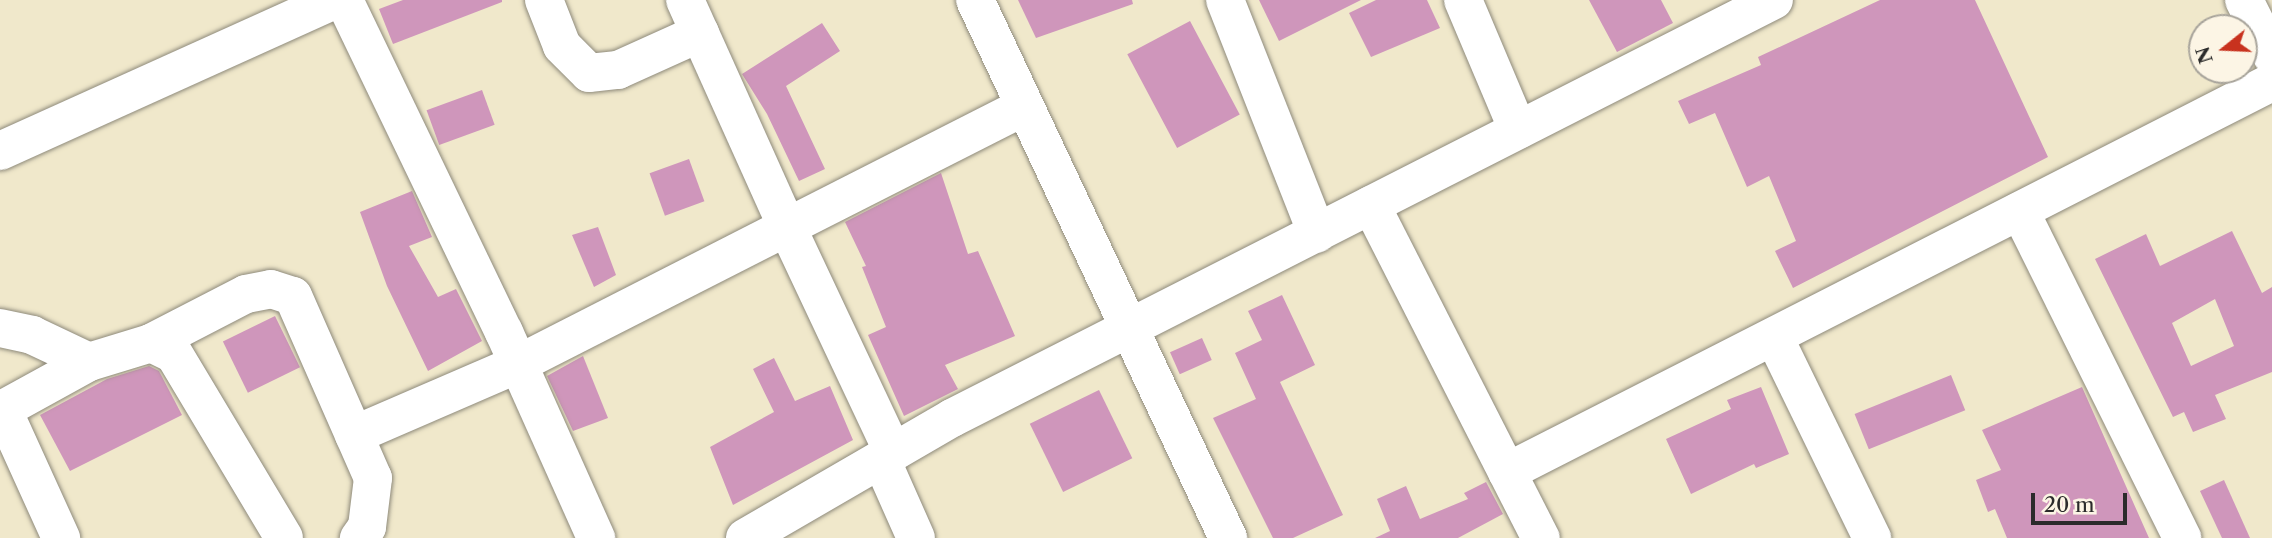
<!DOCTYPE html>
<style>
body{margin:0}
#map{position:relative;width:2272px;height:538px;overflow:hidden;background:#f0e8cb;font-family:"Libre Caslon Text",serif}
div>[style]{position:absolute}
.building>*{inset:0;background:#cf96bb;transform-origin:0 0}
.roads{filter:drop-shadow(0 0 2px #8e8a7b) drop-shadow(0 0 2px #8e8a7b)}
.minor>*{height:38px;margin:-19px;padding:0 19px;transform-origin:19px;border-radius:19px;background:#fff}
span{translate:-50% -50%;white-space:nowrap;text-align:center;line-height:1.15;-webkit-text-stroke:7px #fcf5e5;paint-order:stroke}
.north{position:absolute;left:2188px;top:14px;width:70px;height:70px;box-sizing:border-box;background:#fcf5e5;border:2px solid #a8a49b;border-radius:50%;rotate:252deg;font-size:19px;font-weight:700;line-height:28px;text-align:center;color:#2b2b2b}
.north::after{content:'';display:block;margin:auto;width:24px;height:32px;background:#c8321e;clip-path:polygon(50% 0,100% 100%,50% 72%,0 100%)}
.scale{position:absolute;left:2031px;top:493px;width:96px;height:32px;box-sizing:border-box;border:4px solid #2b2b2b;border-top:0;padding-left:9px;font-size:21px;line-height:24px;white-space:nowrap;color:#2b2b2b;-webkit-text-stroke:5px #fcf5e5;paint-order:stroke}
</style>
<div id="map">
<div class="building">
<i style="clip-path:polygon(403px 0,502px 0,502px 2px,393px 44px,379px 9px)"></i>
<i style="clip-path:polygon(1018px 0,1132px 0,1133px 4px,1036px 38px)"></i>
<i style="clip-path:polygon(1259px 0,1361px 0,1279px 41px)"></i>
<i style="clip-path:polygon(1376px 0,1427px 0,1440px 28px,1371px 57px,1349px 13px)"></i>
<i style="clip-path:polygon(1589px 0,1661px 0,1673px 23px,1617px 52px)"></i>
<i style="clip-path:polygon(1880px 0,1975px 0,2048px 157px,1793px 288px,1775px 251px,1796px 241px,1769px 176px,1747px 187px,1715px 113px,1689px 124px,1678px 101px,1761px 65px,1758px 57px)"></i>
<i style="left:1190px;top:21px;width:106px;height:71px;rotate:62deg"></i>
<i style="clip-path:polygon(822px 23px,840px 51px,786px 86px,825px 169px,799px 181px,767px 114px,742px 74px)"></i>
<i style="left:482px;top:90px;width:37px;height:59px;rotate:70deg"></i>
<i style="left:689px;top:159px;width:45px;height:42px;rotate:70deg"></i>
<i style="clip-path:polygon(941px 173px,968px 254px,978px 251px,1015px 336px,945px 365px,958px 389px,904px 416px,868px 335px,886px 327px,862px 267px,866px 266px,845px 222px)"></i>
<i style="clip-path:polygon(412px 191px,432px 237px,409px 246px,438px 297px,456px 289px,482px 341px,428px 371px,387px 286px,360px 212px)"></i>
<i style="clip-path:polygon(598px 227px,616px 275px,594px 287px,572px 235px)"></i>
<i style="clip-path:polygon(evenodd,2232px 231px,2262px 293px,2272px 287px,2272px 372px,2215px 395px,2226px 419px,2193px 432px,2184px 412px,2173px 417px,2095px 259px,2146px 234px,2160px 266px,2232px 231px,2215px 299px,2234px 346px,2191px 366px,2172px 323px,2215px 299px)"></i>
<i style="clip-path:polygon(1282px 295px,1315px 365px,1280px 382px,1343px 515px,1293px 538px,1273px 538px,1213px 418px,1256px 399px,1235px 353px,1262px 340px,1248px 311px)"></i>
<i style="left:275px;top:316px;width:57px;height:58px;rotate:64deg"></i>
<i style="left:1202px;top:338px;width:24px;height:35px;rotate:66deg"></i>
<i style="clip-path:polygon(583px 356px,608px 418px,573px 431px,547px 376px)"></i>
<i style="clip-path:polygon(774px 358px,795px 401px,830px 386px,853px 440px,733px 505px,710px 447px,774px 412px,753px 369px)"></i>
<i style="clip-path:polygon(149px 366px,159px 371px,182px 415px,70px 471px,40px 415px,107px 379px)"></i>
<i style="left:1951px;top:375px;width:38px;height:104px;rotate:68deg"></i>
<i style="clip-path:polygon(1761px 387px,1789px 454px,1756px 468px,1754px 464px,1691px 494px,1666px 439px,1731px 409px,1727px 400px)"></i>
<i style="clip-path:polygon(2082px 387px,2149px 538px,2007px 538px,1995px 509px,1988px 512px,1976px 480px,2001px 470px,1982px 430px)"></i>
<i style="left:1099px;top:390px;width:76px;height:77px;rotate:64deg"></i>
<i style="clip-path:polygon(2224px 480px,2250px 538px,2222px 538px,2200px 491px)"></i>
<i style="clip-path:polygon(1486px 482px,1503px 514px,1458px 538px,1375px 538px,1390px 531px,1377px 499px,1406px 486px,1420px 519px,1468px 499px,1464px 493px)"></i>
</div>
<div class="roads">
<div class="minor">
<i style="left:344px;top:0;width:369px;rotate:64.3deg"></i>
<i style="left:504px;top:332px;width:226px;rotate:65.9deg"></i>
<i style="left:544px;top:0;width:49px;rotate:68.6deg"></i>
<i style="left:562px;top:46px;width:38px;rotate:45deg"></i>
<i style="left:589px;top:73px;width:29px;rotate:-6deg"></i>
<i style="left:618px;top:70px;width:90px;rotate:-24.3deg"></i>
<i style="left:685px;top:0;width:249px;rotate:65.8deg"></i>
<i style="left:787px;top:227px;width:266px;rotate:-26.9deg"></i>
<i style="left:975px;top:0;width:595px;rotate:64.81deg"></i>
<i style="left:1225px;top:0;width:251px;rotate:68.5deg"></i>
<i style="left:1463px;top:0;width:141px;rotate:67.1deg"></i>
<i style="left:2244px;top:0;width:63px;rotate:63.4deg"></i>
<i style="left:0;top:151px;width:367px;rotate:-24.3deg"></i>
<i style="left:1371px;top:205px;width:374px;rotate:63deg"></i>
<i style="left:2020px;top:211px;width:365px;rotate:63.6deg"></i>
<i style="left:0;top:328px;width:33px;rotate:12deg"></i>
<i style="left:32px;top:335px;width:63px;rotate:25.3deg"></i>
<i style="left:89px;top:362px;width:65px;rotate:-17deg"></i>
<i style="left:151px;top:343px;width:25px;rotate:26deg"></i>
<i style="left:174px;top:354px;width:214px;rotate:59.1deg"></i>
<i style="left:1774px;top:337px;width:224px;rotate:64deg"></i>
<i style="left:151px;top:343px;width:107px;rotate:-27.3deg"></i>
<i style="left:246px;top:294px;width:25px;rotate:-11deg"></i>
<i style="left:271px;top:289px;width:23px;rotate:18deg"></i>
<i style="left:293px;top:296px;width:199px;rotate:66.3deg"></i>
<i style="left:373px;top:478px;width:49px;rotate:97deg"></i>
<i style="left:367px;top:527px;width:14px;rotate:126deg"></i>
<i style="left:3px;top:410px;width:141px;rotate:65.6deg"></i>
<i style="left:0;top:411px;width:102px;rotate:-28.8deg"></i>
<i style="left:354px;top:435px;width:179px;rotate:-23.4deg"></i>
<i style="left:518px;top:364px;width:302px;rotate:-27deg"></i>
<i style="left:787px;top:227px;width:249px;rotate:64.8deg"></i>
<i style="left:881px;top:459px;width:86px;rotate:66.1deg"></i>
<i style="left:1507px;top:472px;width:859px;rotate:-27.01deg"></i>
<i style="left:745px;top:538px;width:239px;rotate:-30.1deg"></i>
<i style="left:952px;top:418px;width:922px;rotate:-26.95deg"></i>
</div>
</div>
<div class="north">N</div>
<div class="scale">20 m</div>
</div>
